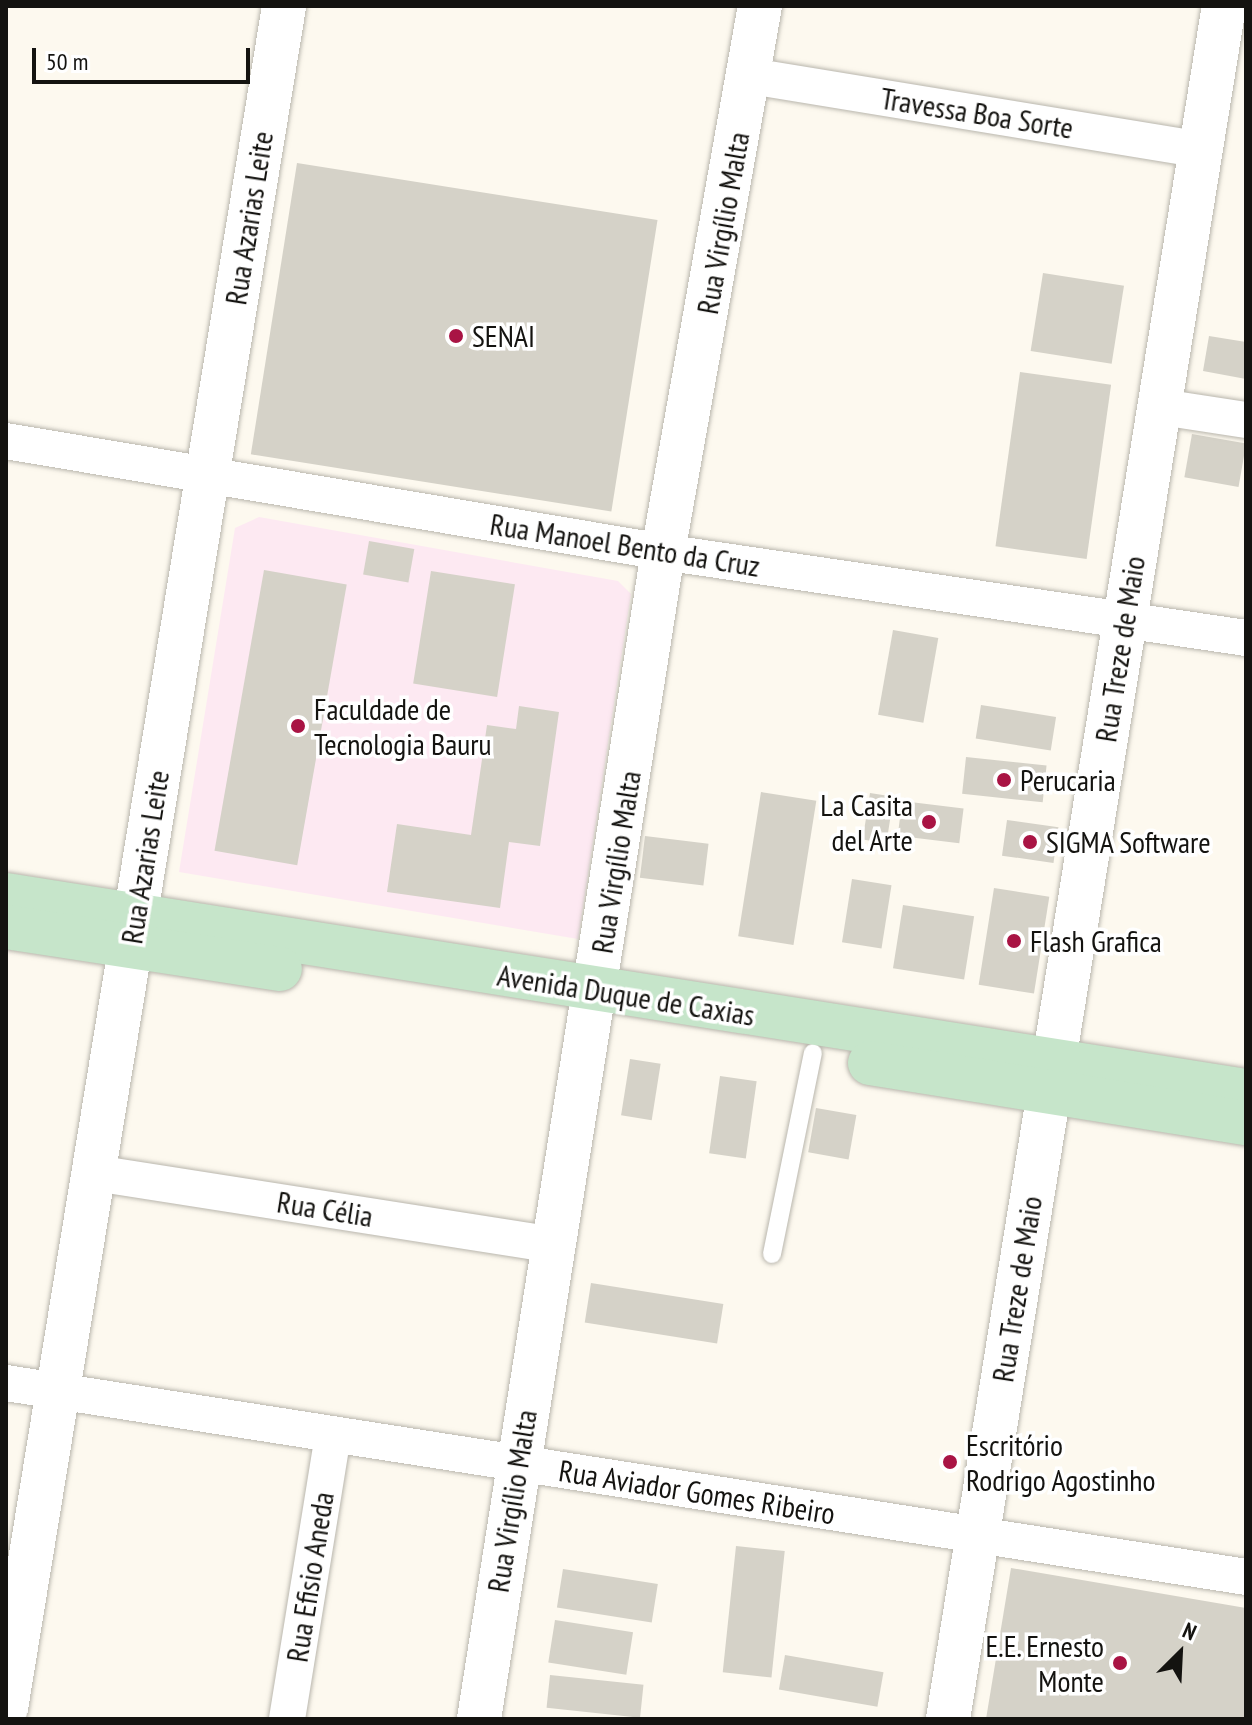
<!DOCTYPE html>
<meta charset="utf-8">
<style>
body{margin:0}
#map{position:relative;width:1252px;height:1725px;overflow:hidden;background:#fdf9ef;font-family:"PT Sans Narrow",sans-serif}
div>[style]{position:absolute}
.education>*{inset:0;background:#fde9f2}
.building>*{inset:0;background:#d5d2c8;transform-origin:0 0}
.roads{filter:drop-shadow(0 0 2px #b9b6ad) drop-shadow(0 0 2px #b9b6ad)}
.service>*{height:18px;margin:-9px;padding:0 9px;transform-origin:9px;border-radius:9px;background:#fff}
.minor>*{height:36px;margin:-18px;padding:0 18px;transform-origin:18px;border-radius:18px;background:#fff}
.tertiary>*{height:44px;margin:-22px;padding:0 22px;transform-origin:22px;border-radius:22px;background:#fff}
.secondary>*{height:44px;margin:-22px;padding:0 22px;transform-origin:22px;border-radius:22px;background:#c6e5ca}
.dots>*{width:22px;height:22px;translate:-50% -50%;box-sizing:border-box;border:4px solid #fff;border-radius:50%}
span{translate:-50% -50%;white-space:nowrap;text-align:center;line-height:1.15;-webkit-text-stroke:7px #fff;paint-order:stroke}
.street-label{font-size:30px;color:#141310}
.poi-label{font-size:30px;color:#141310}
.left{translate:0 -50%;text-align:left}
.right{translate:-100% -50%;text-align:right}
.frame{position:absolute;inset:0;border:8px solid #141310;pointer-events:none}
.north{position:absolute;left:1140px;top:1613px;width:80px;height:80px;-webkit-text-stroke:6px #fff;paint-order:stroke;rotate:24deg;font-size:22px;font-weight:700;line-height:32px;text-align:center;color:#141310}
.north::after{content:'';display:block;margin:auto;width:28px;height:36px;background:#141310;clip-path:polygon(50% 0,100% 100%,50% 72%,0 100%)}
.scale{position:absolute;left:32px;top:48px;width:218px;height:36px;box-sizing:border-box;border:4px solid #141310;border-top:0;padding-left:10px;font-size:24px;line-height:28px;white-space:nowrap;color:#141310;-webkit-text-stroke:6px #fff;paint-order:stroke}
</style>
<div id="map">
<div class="education">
<i style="clip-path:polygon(259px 517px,618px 581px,631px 594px,578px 939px,179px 872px,235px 528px)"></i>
</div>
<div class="building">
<i style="left:297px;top:163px;width:365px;height:295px;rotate:9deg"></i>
<i style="left:1043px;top:273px;width:82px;height:79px;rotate:9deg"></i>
<i style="clip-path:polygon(1209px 336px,1246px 342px,1246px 379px,1203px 371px)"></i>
<i style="left:1020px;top:372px;width:92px;height:176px;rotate:8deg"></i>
<i style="left:1192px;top:434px;width:55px;height:44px;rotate:10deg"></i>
<i style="left:369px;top:541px;width:46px;height:34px;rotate:10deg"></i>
<i style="left:264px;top:570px;width:84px;height:285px;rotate:10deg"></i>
<i style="left:431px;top:571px;width:85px;height:114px;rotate:9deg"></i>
<i style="left:893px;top:630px;width:46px;height:86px;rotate:10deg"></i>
<i style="left:981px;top:705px;width:76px;height:34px;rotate:9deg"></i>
<i style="clip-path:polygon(519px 706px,559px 712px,540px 846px,509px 842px,500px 908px,387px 892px,397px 824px,471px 835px,487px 725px,516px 729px)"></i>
<i style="left:966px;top:757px;width:81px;height:37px;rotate:6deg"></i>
<i style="left:761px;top:792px;width:56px;height:146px;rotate:9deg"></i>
<i style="left:870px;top:793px;width:24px;height:47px;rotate:9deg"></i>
<i style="left:902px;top:801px;width:62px;height:35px;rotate:7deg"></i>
<i style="left:1007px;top:820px;width:52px;height:36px;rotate:8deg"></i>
<i style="left:645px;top:836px;width:64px;height:42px;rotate:7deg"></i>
<i style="left:852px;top:879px;width:40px;height:64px;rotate:9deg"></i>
<i style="left:994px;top:888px;width:56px;height:98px;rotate:9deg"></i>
<i style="left:903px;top:905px;width:72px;height:64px;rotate:9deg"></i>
<i style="left:630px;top:1059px;width:31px;height:57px;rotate:9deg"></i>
<i style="left:720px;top:1076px;width:37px;height:78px;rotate:8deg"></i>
<i style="left:816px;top:1108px;width:41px;height:45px;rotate:10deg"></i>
<i style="left:591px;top:1283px;width:134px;height:40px;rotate:9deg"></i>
<i style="left:736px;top:1546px;width:49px;height:127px;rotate:6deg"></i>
<i style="clip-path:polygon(1011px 1568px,1246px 1608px,1246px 1719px,986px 1719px)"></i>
<i style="left:563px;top:1569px;width:96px;height:39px;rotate:9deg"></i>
<i style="left:555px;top:1620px;width:79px;height:43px;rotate:9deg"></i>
<i style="left:785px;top:1655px;width:100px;height:35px;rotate:10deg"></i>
<i style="left:550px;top:1675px;width:94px;height:33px;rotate:6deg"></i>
</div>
<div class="roads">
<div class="service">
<i style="left:772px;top:1254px;width:205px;rotate:-78.5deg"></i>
</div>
<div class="minor">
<i style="left:750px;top:76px;width:459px;rotate:9.3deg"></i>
<i style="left:1161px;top:407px;width:86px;rotate:8.7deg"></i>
<i style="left:6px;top:441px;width:666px;rotate:9.59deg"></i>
<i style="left:663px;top:552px;width:589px;rotate:8.39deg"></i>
<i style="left:95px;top:1173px;width:465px;rotate:8.9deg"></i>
<i style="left:6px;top:1383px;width:1255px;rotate:8.89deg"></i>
<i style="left:287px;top:1719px;width:288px;rotate:-80.8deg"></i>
</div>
<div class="tertiary">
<i style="left:6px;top:1708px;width:1725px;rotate:-80.72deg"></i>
<i style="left:479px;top:1719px;width:1181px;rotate:-81.04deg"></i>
<i style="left:663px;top:552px;width:555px;rotate:-79.93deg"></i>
<i style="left:948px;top:1719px;width:1735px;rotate:-80.85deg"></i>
</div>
<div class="secondary">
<i style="left:6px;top:895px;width:1255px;rotate:8.98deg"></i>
<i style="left:6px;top:927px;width:277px;rotate:8.7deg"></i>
<i style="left:870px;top:1063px;width:381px;rotate:9.1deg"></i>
</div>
</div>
<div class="dots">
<i style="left:456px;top:336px;background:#a91444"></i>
<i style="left:298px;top:726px;background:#a91444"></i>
<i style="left:1004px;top:780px;background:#a91444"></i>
<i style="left:929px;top:822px;background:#a91444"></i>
<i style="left:1030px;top:842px;background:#a91444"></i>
<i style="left:1014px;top:941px;background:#a91444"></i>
<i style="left:950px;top:1462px;background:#a91444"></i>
<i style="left:1120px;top:1663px;background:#a91444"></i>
</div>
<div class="street-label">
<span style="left:977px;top:113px;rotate:9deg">Travessa Boa Sorte</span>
<span style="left:249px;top:218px;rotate:-81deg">Rua Azarias Leite</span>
<span style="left:723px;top:223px;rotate:-80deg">Rua Virgílio Malta</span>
<span style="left:625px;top:545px;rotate:9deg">Rua Manoel Bento da Cruz</span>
<span style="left:1120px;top:649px;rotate:-81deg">Rua Treze de Maio</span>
<span style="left:145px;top:857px;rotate:-81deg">Rua Azarias Leite</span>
<span style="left:616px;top:862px;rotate:-81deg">Rua Virgílio Malta</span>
<span style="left:626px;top:995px;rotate:9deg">Avenida Duque de Caxias</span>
<span style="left:325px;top:1209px;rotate:9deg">Rua Célia</span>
<span style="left:1017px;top:1289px;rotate:-81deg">Rua Treze de Maio</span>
<span style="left:697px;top:1492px;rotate:9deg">Rua Aviador Gomes Ribeiro</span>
<span style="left:512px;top:1501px;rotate:-81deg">Rua Virgílio Malta</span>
<span style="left:310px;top:1577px;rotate:-81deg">Rua Efisio Aneda</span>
</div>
<div class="poi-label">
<span class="left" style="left:472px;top:336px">SENAI</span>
<span class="left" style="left:314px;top:726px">Faculdade de<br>Tecnologia Bauru</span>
<span class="left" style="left:1020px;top:780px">Perucaria</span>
<span class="right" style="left:913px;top:822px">La Casita<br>del Arte</span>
<span class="left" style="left:1046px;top:842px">SIGMA Software</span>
<span class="left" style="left:1030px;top:941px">Flash Grafica</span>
<span class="left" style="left:966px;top:1462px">Escritório<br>Rodrigo Agostinho</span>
<span class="right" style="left:1104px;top:1663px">E.E. Ernesto<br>Monte</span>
</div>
<div class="frame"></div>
<div class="north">N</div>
<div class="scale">50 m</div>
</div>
